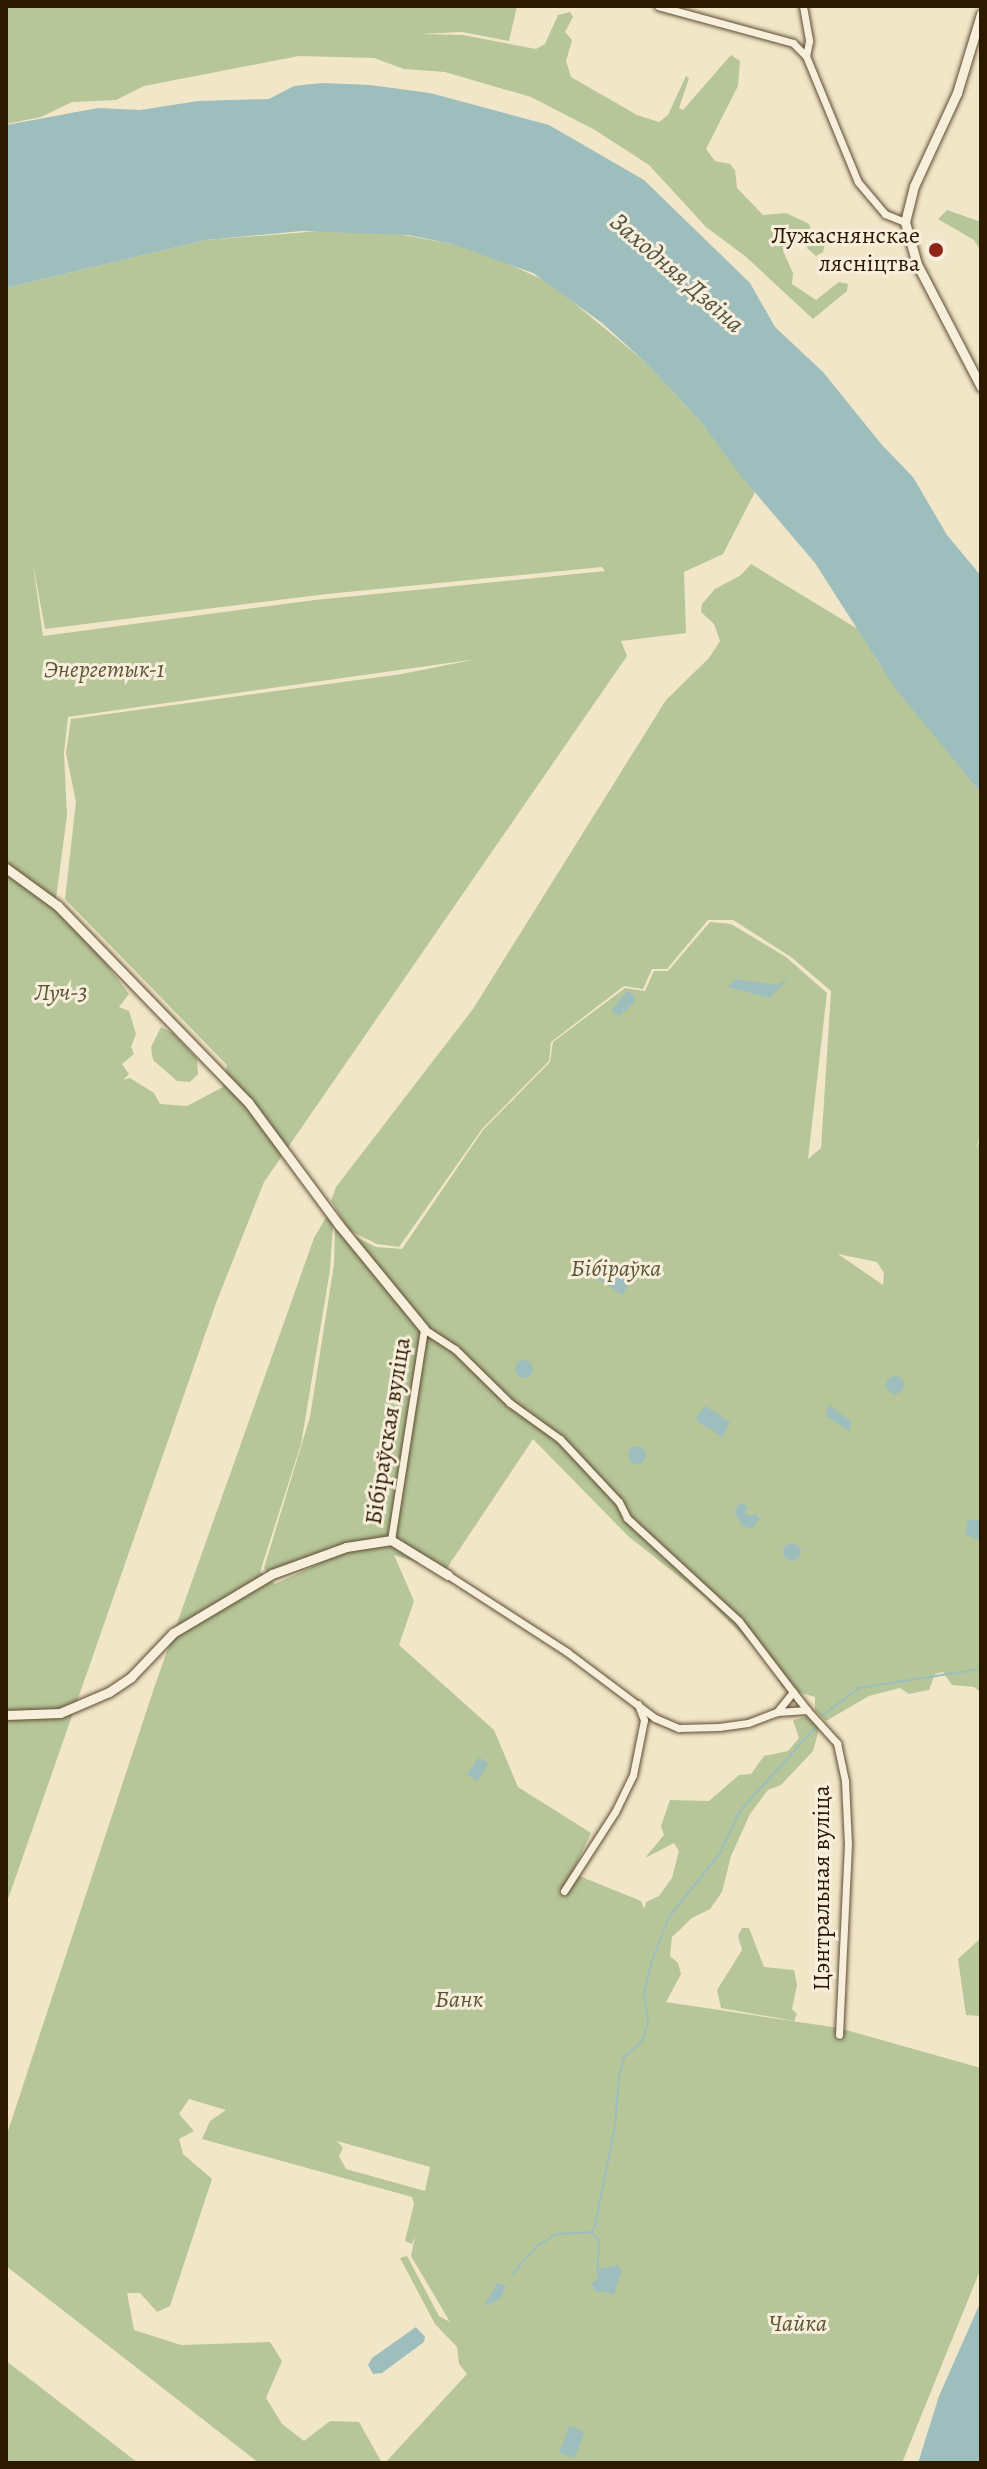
<!DOCTYPE html>
<meta charset="utf-8">
<style>
body{margin:0}
#map{position:relative;width:987px;height:2469px;overflow:hidden;background:#f2e6c8;font-family:Alegreya,serif}
div>[style]{position:absolute}
.green>*{inset:0;background:#b6c699}
.water>*{inset:0;background:#9dbebd;transform-origin:0 0}
.round{border-radius:50%}
.stream>*{height:2px;margin:-1px;padding:0 1px;transform-origin:1px;border-radius:1px;background:#9dbebd}
.roads{filter:drop-shadow(0 0 2px #5e4c32) drop-shadow(0 0 2px #5e4c32)}
.minor>*{height:7px;margin:-3.5px;padding:0 3.5px;transform-origin:3.5px;border-radius:3.5px;background:#f7efdb}
.tertiary>*{height:9px;margin:-4.5px;padding:0 4.5px;transform-origin:4.5px;border-radius:4.5px;background:#f7efdb}
.dots>*{width:22px;height:22px;translate:-50% -50%;box-sizing:border-box;border:4px solid #f7efdb;border-radius:50%}
span{translate:-50% -50%;white-space:nowrap;text-align:center;line-height:1.15;-webkit-text-stroke:6px #f7efdb;paint-order:stroke}
.poi-label{font-size:24px;color:#2d1800}
.right{translate:-100% -50%;text-align:right}
.park-label{font-size:24px;color:#5d5536;font-style:italic}
.street-label{font-size:24px;color:#2d1800}
.water-label{font-size:26px;color:#545242;font-style:italic}
.frame{position:absolute;inset:0;border:8px solid #2d1800;pointer-events:none}
</style>
<div id="map">
<div class="green">
<i style="clip-path:polygon(6px 6px,517px 6px,509px 41px,462px 32px,419px 34px,463px 35px,536px 49px,545px 44px,558px 15px,570px 12px,573px 17px,565px 32px,572px 40px,566px 61px,571px 77px,637px 115px,659px 122px,668px 115px,686px 76px,689px 78px,679px 108px,683px 110px,731px 55px,740px 61px,738px 86px,706px 149px,715px 161px,730px 164px,735px 170px,737px 188px,763px 215px,786px 213px,799px 219px,809px 224px,817px 244px,825px 243px,823px 252px,816px 256px,808px 249px,803px 235px,797px 232px,787px 237px,783px 251px,793px 273px,792px 284px,816px 300px,839px 282px,848px 284px,847px 291px,813px 319px,745px 256px,706px 227px,649px 165px,595px 130px,531px 97px,445px 72px,404px 69px,374px 58px,299px 56px,144px 86px,116px 100px,72px 102px,41px 117px,6px 124px)"></i>
<i style="clip-path:polygon(947px 210px,981px 222px,981px 251px,974px 240px,938px 219px)"></i>
<i style="clip-path:polygon(evenodd,321px 231px,398px 234px,452px 244px,491px 256px,550px 283px,644px 361px,701px 422px,755px 492px,723px 554px,684px 572px,686px 633px,621px 641px,627px 656px,264px 1182px,216px 1303px,6px 1905px,6px 288px,206px 240px,321px 231px,33px 564px,45px 629px,327px 594px,602px 567px,605px 571px,315px 600px,43px 636px,33px 564px,321px 231px,477px 659px,402px 674px,71px 719px,66px 753px,76px 802px,65px 899px,227px 1065px,223px 1087px,187px 1106px,160px 1104px,154px 1093px,130px 1078px,123px 1080px,129px 1074px,122px 1064px,134px 1054px,131px 1047px,136px 1034px,129px 1011px,119px 1007px,129px 994px,56px 898px,67px 815px,64px 753px,68px 717px,477px 659px)"></i>
<i style="clip-path:polygon(evenodd,751px 564px,861px 631px,878px 662px,981px 793px,981px 1133px,975px 1151px,981px 1138px,981px 1692px,974px 1687px,952px 1685px,943px 1672px,935px 1674px,929px 1690px,909px 1694px,900px 1688px,869px 1696px,826px 1721px,815px 1710px,815px 1697px,782px 1687px,771px 1664px,706px 1598px,628px 1536px,533px 1439px,445px 1571px,394px 1555px,414px 1601px,399px 1645px,494px 1730px,518px 1787px,591px 1833px,572px 1873px,641px 1901px,644px 1909px,646px 1902px,659px 1896px,672px 1878px,679px 1851px,674px 1843px,645px 1858px,664px 1835px,661px 1826px,670px 1800px,709px 1801px,739px 1775px,751px 1774px,764px 1756px,788px 1751px,799px 1738px,793px 1720px,810px 1716px,819px 1729px,813px 1751px,781px 1785px,768px 1790px,750px 1814px,731px 1856px,722px 1892px,710px 1909px,692px 1918px,672px 1937px,670px 1956px,678px 1963px,681px 1974px,666px 2002px,839px 2028px,981px 2068px,981px 2268px,902px 2463px,385px 2463px,467px 2374px,459px 2364px,457px 2347px,435px 2324px,400px 2258px,407px 2256px,439px 2316px,450px 2322px,411px 2256px,415px 2237px,412px 2244px,405px 2241px,414px 2204px,412px 2197px,202px 2139px,210px 2121px,226px 2110px,189px 2099px,179px 2114px,194px 2131px,179px 2139px,183px 2154px,212px 2179px,170px 2306px,157px 2312px,140px 2293px,127px 2293px,134px 2330px,181px 2345px,270px 2342px,282px 2361px,266px 2398px,282px 2424px,304px 2441px,330px 2421px,359px 2422px,382px 2463px,259px 2463px,6px 2266px,6px 2137px,154px 1688px,314px 1238px,328px 1214px,333px 1224px,330px 1270px,301px 1444px,260px 1572px,275px 1584px,325px 1561px,274px 1580px,264px 1568px,310px 1417px,334px 1264px,335px 1226px,376px 1247px,402px 1249px,483px 1130px,550px 1062px,553px 1042px,625px 988px,645px 991px,654px 971px,668px 971px,710px 922px,731px 924px,786px 957px,827px 993px,808px 1159px,821px 1148px,831px 991px,791px 957px,733px 920px,708px 920px,667px 969px,652px 969px,643px 989px,624px 986px,551px 1042px,549px 1061px,482px 1129px,399px 1247px,377px 1244px,350px 1231px,331px 1201px,336px 1187px,473px 1009px,666px 700px,709px 658px,720px 641px,714px 624px,701px 612px,702px 604px,715px 589px,741px 575px,751px 564px,838px 1254px,877px 1262px,884px 1273px,883px 1285px,838px 1254px,751px 564px,337px 2141px,430px 2167px,425px 2191px,346px 2169px,339px 2156px,343px 2148px,337px 2141px)"></i>
<i style="clip-path:polygon(161px 1027px,174px 1034px,197px 1059px,198px 1074px,190px 1082px,177px 1081px,153px 1060px,151px 1047px)"></i>
<i style="clip-path:polygon(742px 1928px,749px 1928px,764px 1967px,794px 1970px,797px 1985px,792px 2009px,797px 2014px,794px 2021px,721px 2008px,717px 1990px,742px 1950px,738px 1936px)"></i>
<i style="clip-path:polygon(981px 1938px,981px 2016px,966px 2015px,958px 1959px)"></i>
<i style="clip-path:polygon(6px 2361px,35px 2383px,138px 2463px,6px 2463px)"></i>
</div>
<div class="water">
<i style="clip-path:polygon(321px 83px,370px 85px,430px 93px,549px 125px,644px 180px,750px 283px,775px 327px,823px 372px,882px 445px,913px 477px,947px 535px,981px 576px,981px 793px,895px 688px,815px 563px,741px 476px,701px 422px,644px 361px,602px 323px,533px 273px,452px 244px,408px 235px,302px 231px,206px 240px,6px 288px,6px 125px,98px 108px,140px 110px,198px 101px,269px 99px,294px 86px)"></i>
<i style="clip-path:polygon(789px 978px,769px 998px,728px 987px,735px 979px,776px 985px)"></i>
<i style="clip-path:polygon(627px 991px,634px 995px,635px 1002px,619px 1016px,611px 1010px)"></i>
<i style="clip-path:polygon(604px 1262px,632px 1279px,622px 1295px,599px 1280px,597px 1275px)"></i>
<i class="round" style="left:515px;top:1360px;width:18px;height:18px"></i>
<i class="round" style="left:886px;top:1376px;width:18px;height:18px"></i>
<i style="clip-path:polygon(829px 1405px,851px 1421px,850px 1432px,825px 1415px)"></i>
<i style="clip-path:polygon(705px 1406px,730px 1422px,723px 1437px,698px 1422px,696px 1418px)"></i>
<i class="round" style="left:628px;top:1446px;width:18px;height:18px"></i>
<i style="clip-path:polygon(740px 1502px,748px 1507px,745px 1515px,757px 1515px,760px 1519px,751px 1529px,742px 1525px,734px 1512px)"></i>
<i style="clip-path:polygon(968px 1520px,981px 1520px,981px 1541px,965px 1534px)"></i>
<i class="round" style="left:783px;top:1543px;width:18px;height:18px"></i>
<i style="left:479px;top:1757px;width:12px;height:21px;rotate:35deg"></i>
<i style="clip-path:polygon(617px 2265px,622px 2271px,614px 2294px,594px 2291px,592px 2282px,596px 2281px,599px 2269px)"></i>
<i style="clip-path:polygon(497px 2283px,506px 2286px,501px 2299px,484px 2306px)"></i>
<i style="clip-path:polygon(981px 2301px,981px 2463px,918px 2463px,939px 2396px)"></i>
<i style="clip-path:polygon(416px 2327px,425px 2337px,424px 2342px,382px 2373px,373px 2374px,368px 2365px,372px 2358px)"></i>
<i style="left:569px;top:2426px;width:17px;height:28px;rotate:21deg"></i>
</div>
<div class="stream">
<i style="left:823px;top:1715px;width:45px;rotate:-36.9deg"></i>
<i style="left:859px;top:1688px;width:123px;rotate:-8.9deg"></i>
<i style="left:591px;top:2232px;width:11px;rotate:45deg"></i>
<i style="left:599px;top:2240px;width:33px;rotate:93deg"></i>
<i style="left:512px;top:2274px;width:36px;rotate:-48deg"></i>
<i style="left:536px;top:2247px;width:24px;rotate:-33deg"></i>
<i style="left:556px;top:2234px;width:35px;rotate:-3deg"></i>
<i style="left:591px;top:2232px;width:7px;rotate:-56deg"></i>
<i style="left:595px;top:2226px;width:102px;rotate:-78.7deg"></i>
<i style="left:615px;top:2126px;width:50px;rotate:-85.4deg"></i>
<i style="left:619px;top:2076px;width:20px;rotate:-75deg"></i>
<i style="left:624px;top:2057px;width:24px;rotate:-42deg"></i>
<i style="left:642px;top:2041px;width:20px;rotate:-72deg"></i>
<i style="left:648px;top:2022px;width:29px;rotate:-98deg"></i>
<i style="left:644px;top:1993px;width:36px;rotate:-76deg"></i>
<i style="left:653px;top:1958px;width:44px;rotate:-68.7deg"></i>
<i style="left:669px;top:1917px;width:83px;rotate:-51.3deg"></i>
<i style="left:721px;top:1852px;width:44px;rotate:-65.8deg"></i>
<i style="left:739px;top:1812px;width:112px;rotate:-47.9deg"></i>
</div>
<div class="roads">
<div class="minor">
<i style="left:658px;top:6px;width:140px;rotate:15.3deg"></i>
<i style="left:793px;top:43px;width:18px;rotate:45deg"></i>
<i style="left:806px;top:56px;width:136px;rotate:67.6deg"></i>
<i style="left:858px;top:182px;width:42px;rotate:49.8deg"></i>
<i style="left:885px;top:214px;width:22px;rotate:22deg"></i>
<i style="left:803px;top:6px;width:36px;rotate:80deg"></i>
<i style="left:809px;top:41px;width:15px;rotate:101deg"></i>
<i style="left:391px;top:1540px;width:214px;rotate:-81.1deg"></i>
<i style="left:424px;top:1329px;width:37px;rotate:33deg"></i>
<i style="left:455px;top:1349px;width:77px;rotate:44.5deg"></i>
<i style="left:510px;top:1403px;width:62px;rotate:35.8deg"></i>
<i style="left:560px;top:1439px;width:86px;rotate:46.9deg"></i>
<i style="left:619px;top:1502px;width:18px;rotate:63deg"></i>
<i style="left:627px;top:1518px;width:152px;rotate:42.6deg"></i>
<i style="left:739px;top:1621px;width:89px;rotate:52.7deg"></i>
<i style="left:793px;top:1692px;width:26px;rotate:129deg"></i>
<i style="left:448px;top:1575px;width:142px;rotate:32.9deg"></i>
<i style="left:567px;top:1652px;width:110px;rotate:36.9deg"></i>
<i style="left:655px;top:1718px;width:26px;rotate:23deg"></i>
<i style="left:679px;top:1728px;width:40px;rotate:-1.4deg"></i>
<i style="left:719px;top:1727px;width:29px;rotate:-8deg"></i>
<i style="left:748px;top:1723px;width:31px;rotate:-21deg"></i>
<i style="left:777px;top:1712px;width:30px;rotate:-4deg"></i>
<i style="left:807px;top:1710px;width:45px;rotate:47.7deg"></i>
<i style="left:837px;top:1743px;width:39px;rotate:78deg"></i>
<i style="left:845px;top:1781px;width:63px;rotate:87.3deg"></i>
<i style="left:848px;top:1844px;width:191px;rotate:92.7deg"></i>
<i style="left:793px;top:1692px;width:23px;rotate:52deg"></i>
<i style="left:564px;top:1891px;width:94px;rotate:-57.2deg"></i>
<i style="left:615px;top:1812px;width:41px;rotate:-64.1deg"></i>
<i style="left:633px;top:1775px;width:56px;rotate:-78.7deg"></i>
<i style="left:644px;top:1720px;width:17px;rotate:-111deg"></i>
</div>
<div class="tertiary">
<i style="left:981px;top:14px;width:83px;rotate:106.9deg"></i>
<i style="left:957px;top:93px;width:102px;rotate:114.8deg"></i>
<i style="left:914px;top:186px;width:37px;rotate:104deg"></i>
<i style="left:905px;top:222px;width:44px;rotate:74.1deg"></i>
<i style="left:917px;top:264px;width:139px;rotate:62.5deg"></i>
<i style="left:6px;top:868px;width:64px;rotate:36.2deg"></i>
<i style="left:58px;top:906px;width:273px;rotate:45.9deg"></i>
<i style="left:248px;top:1102px;width:153px;rotate:53.5deg"></i>
<i style="left:339px;top:1225px;width:134px;rotate:50.7deg"></i>
<i style="left:6px;top:1715px;width:54px;rotate:-2.1deg"></i>
<i style="left:60px;top:1713px;width:53px;rotate:-23.2deg"></i>
<i style="left:109px;top:1692px;width:27px;rotate:-34deg"></i>
<i style="left:131px;top:1677px;width:61px;rotate:-46.3deg"></i>
<i style="left:173px;top:1633px;width:115px;rotate:-30.8deg"></i>
<i style="left:272px;top:1574px;width:79px;rotate:-20deg"></i>
<i style="left:346px;top:1547px;width:46px;rotate:-8.8deg"></i>
<i style="left:391px;top:1540px;width:67px;rotate:31.6deg"></i>
</div>
</div>
<div class="dots">
<i style="left:936px;top:250px;background:#8f2418"></i>
</div>
<div class="poi-label">
<span class="right" style="left:920px;top:250px">Лужаснянскае<br>лясніцтва</span>
</div>
<div class="park-label">
<span style="left:104px;top:670px">Энергетык-1</span>
<span style="left:61px;top:993px">Луч-3</span>
<span style="left:616px;top:1269px">Бібіраўка</span>
<span style="left:459px;top:2000px">Банк</span>
<span style="left:798px;top:2324px">Чайка</span>
</div>
<div class="street-label">
<span style="left:388px;top:1431px;rotate:-81deg">Бібіраўская вуліца</span>
<span style="left:822px;top:1888px;rotate:-90deg">Цэнтральная вуліца</span>
</div>
<div class="water-label">
<span style="left:677px;top:273px;rotate:41deg">Заходняя Дзвіна</span>
</div>
<div class="frame"></div>
</div>
